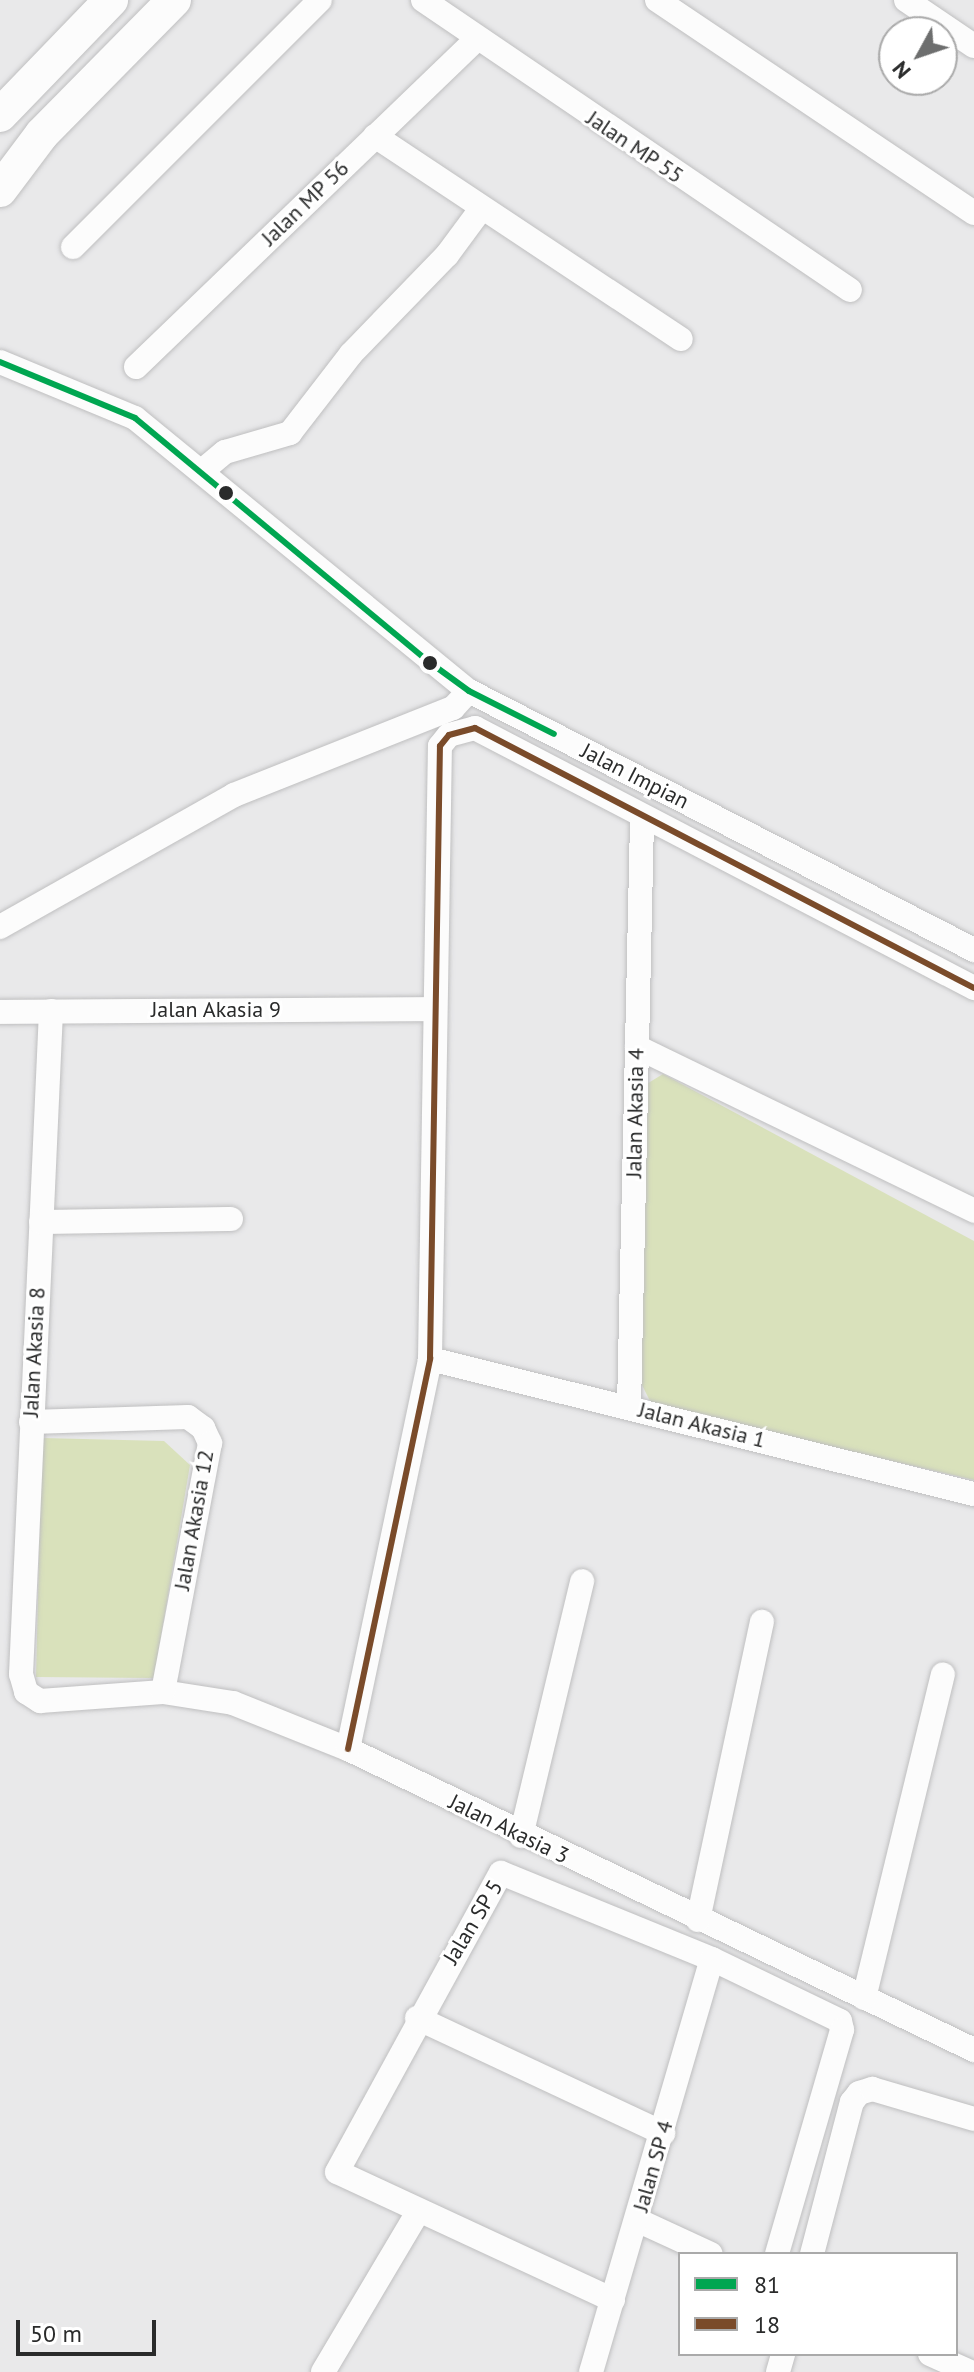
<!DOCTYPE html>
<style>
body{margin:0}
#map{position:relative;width:974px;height:2372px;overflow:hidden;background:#e9e9ea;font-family:"PT Sans",sans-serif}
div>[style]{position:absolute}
.green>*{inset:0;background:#d9e1bb}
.roads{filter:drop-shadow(0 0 2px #bfbfc0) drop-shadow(0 0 2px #bfbfc0)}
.minor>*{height:24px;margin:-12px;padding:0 12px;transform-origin:12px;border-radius:12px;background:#fcfcfc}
.highway>*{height:34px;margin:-17px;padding:0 17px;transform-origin:17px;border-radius:17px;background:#fcfcfc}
.bus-1>*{height:6px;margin:-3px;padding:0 3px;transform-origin:3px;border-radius:3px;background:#00a651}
.bus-2>*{height:6px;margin:-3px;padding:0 3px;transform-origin:3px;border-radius:3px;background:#7a4b2a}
.dots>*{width:22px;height:22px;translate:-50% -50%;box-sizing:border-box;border:4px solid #fff;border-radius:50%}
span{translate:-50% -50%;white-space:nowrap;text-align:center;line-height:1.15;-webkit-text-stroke:6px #fff;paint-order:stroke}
.street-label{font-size:22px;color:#2a2b2b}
.legend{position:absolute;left:678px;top:2252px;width:280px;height:104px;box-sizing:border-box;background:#fff;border:2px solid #aaa;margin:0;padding:10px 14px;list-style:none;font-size:24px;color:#2a2b2b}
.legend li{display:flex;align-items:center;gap:16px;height:40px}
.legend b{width:40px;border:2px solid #aaa}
.north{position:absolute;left:878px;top:16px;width:80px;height:80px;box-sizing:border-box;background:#fff;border:2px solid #aaa;border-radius:50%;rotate:230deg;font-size:22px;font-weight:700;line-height:32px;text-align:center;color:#2a2b2b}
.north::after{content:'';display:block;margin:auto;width:28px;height:36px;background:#6d6e6e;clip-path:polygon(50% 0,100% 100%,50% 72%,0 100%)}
.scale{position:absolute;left:16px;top:2320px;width:140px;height:36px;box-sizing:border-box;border:4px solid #2a2b2b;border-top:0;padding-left:10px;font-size:24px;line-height:28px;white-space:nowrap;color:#2a2b2b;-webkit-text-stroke:6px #fff;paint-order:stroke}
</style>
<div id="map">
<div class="green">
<i style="clip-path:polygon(663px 1074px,974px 1241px,974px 1480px,652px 1405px,641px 1383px,645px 1085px)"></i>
<i style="clip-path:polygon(42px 1438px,164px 1441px,190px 1465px,154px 1678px,36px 1677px)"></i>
</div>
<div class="roads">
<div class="minor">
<i style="left:423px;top:0;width:516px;rotate:34.18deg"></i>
<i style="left:657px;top:0;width:382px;rotate:33.9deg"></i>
<i style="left:906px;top:0;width:82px;rotate:34.1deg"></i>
<i style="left:375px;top:136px;width:367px;rotate:33.6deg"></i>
<i style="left:73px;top:247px;width:349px;rotate:-45deg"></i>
<i style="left:0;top:362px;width:146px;rotate:22.5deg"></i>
<i style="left:135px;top:418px;width:431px;rotate:39.3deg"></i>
<i style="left:469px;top:691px;width:568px;rotate:27.15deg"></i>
<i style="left:136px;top:367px;width:472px;rotate:-43.9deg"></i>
<i style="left:202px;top:471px;width:30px;rotate:-40deg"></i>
<i style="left:225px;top:452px;width:68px;rotate:-16.3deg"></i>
<i style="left:290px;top:433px;width:100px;rotate:-52.3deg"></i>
<i style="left:351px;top:354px;width:138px;rotate:-45.9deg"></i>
<i style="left:447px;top:255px;width:57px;rotate:-53.5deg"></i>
<i style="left:0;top:927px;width:269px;rotate:-29.4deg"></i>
<i style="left:234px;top:795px;width:236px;rotate:-21.7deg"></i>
<i style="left:453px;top:708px;width:23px;rotate:-47deg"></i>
<i style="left:51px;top:1011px;width:664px;rotate:92.59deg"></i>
<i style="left:21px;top:1674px;width:19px;rotate:74deg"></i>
<i style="left:26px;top:1692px;width:17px;rotate:33deg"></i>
<i style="left:40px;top:1701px;width:123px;rotate:-4.2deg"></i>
<i style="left:163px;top:1692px;width:71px;rotate:8.9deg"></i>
<i style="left:233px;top:1703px;width:124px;rotate:21.8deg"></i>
<i style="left:348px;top:1749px;width:695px;rotate:25.68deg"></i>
<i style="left:0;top:1012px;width:433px;rotate:-0.4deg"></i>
<i style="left:637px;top:1047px;width:375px;rotate:25.9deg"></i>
<i style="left:41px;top:1222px;width:190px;rotate:-0.9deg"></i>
<i style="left:430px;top:1359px;width:561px;rotate:13.94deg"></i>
<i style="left:629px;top:1407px;width:587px;rotate:-88.73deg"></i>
<i style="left:31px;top:1422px;width:157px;rotate:-1.8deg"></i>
<i style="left:188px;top:1417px;width:19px;rotate:36deg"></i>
<i style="left:203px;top:1428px;width:17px;rotate:65deg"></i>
<i style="left:210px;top:1443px;width:253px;rotate:100.7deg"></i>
<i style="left:348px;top:1749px;width:399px;rotate:-78.1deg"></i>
<i style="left:430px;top:1359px;width:613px;rotate:-89.07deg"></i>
<i style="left:440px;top:746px;width:14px;rotate:-51deg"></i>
<i style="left:449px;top:735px;width:27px;rotate:-15deg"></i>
<i style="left:475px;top:728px;width:563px;rotate:27.52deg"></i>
<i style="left:521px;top:1836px;width:262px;rotate:-76.5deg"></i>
<i style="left:698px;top:1920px;width:305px;rotate:-77.9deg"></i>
<i style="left:864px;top:1998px;width:333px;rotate:-76.3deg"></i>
<i style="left:417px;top:2018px;width:272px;rotate:25.1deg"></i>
<i style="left:637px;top:2220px;width:81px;rotate:24.7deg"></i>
<i style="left:812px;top:2254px;width:157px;rotate:-75.3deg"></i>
<i style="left:852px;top:2102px;width:11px;rotate:-52deg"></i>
<i style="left:859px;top:2093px;width:14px;rotate:-17deg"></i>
<i style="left:872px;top:2089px;width:106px;rotate:16.4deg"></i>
<i style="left:613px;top:2300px;width:304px;rotate:-155.1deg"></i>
<i style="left:337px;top:2172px;width:341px;rotate:-61.3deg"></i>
<i style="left:501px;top:1873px;width:228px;rotate:22.2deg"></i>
<i style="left:712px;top:1959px;width:142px;rotate:25.8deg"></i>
<i style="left:840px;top:2021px;width:9px;rotate:77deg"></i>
<i style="left:842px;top:2030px;width:233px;rotate:106.2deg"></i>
<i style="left:930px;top:2354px;width:44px;rotate:24.2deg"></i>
<i style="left:323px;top:2372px;width:188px;rotate:-59.3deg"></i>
<i style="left:591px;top:2372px;width:430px;rotate:-73.7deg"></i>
<i style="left:778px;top:2372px;width:19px;rotate:-74deg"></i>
</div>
<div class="highway">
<i style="left:0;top:115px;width:160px;rotate:-46deg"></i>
<i style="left:0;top:190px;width:70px;rotate:-53.1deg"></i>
<i style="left:42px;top:134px;width:188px;rotate:-45.4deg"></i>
</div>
</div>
<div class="bus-1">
<i style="left:0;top:362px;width:146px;rotate:22.5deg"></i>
<i style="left:135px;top:418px;width:377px;rotate:39.7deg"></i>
<i style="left:425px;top:659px;width:54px;rotate:36deg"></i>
<i style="left:469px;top:691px;width:95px;rotate:26.8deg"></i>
</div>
<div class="bus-2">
<i style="left:348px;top:1749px;width:399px;rotate:-78.1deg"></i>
<i style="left:430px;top:1359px;width:613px;rotate:-89.07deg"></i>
<i style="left:440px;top:746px;width:14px;rotate:-51deg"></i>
<i style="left:449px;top:735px;width:27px;rotate:-15deg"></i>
<i style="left:475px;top:728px;width:563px;rotate:27.52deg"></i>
</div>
<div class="dots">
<i style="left:226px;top:493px;background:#2a2b2b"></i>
<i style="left:430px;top:663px;background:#2a2b2b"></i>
</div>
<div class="street-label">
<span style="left:635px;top:147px;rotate:34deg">Jalan MP 55</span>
<span style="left:305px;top:203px;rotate:-44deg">Jalan MP 56</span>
<span style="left:635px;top:776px;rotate:27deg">Jalan Impian</span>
<span style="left:216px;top:1010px">Jalan Akasia 9</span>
<span style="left:635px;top:1113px;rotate:-89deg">Jalan Akasia 4</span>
<span style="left:34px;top:1352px;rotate:-87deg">Jalan Akasia 8</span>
<span style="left:702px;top:1425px;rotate:14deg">Jalan Akasia 1</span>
<span style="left:194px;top:1520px;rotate:-80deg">Jalan Akasia 12</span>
<span style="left:509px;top:1829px;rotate:26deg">Jalan Akasia 3</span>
<span style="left:473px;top:1922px;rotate:-59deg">Jalan SP 5</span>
<span style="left:653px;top:2166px;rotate:-74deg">Jalan SP 4</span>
</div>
<ul class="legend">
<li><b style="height:10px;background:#00a651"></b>81</li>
<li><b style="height:10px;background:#7a4b2a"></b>18</li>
</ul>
<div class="north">N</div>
<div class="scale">50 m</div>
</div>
